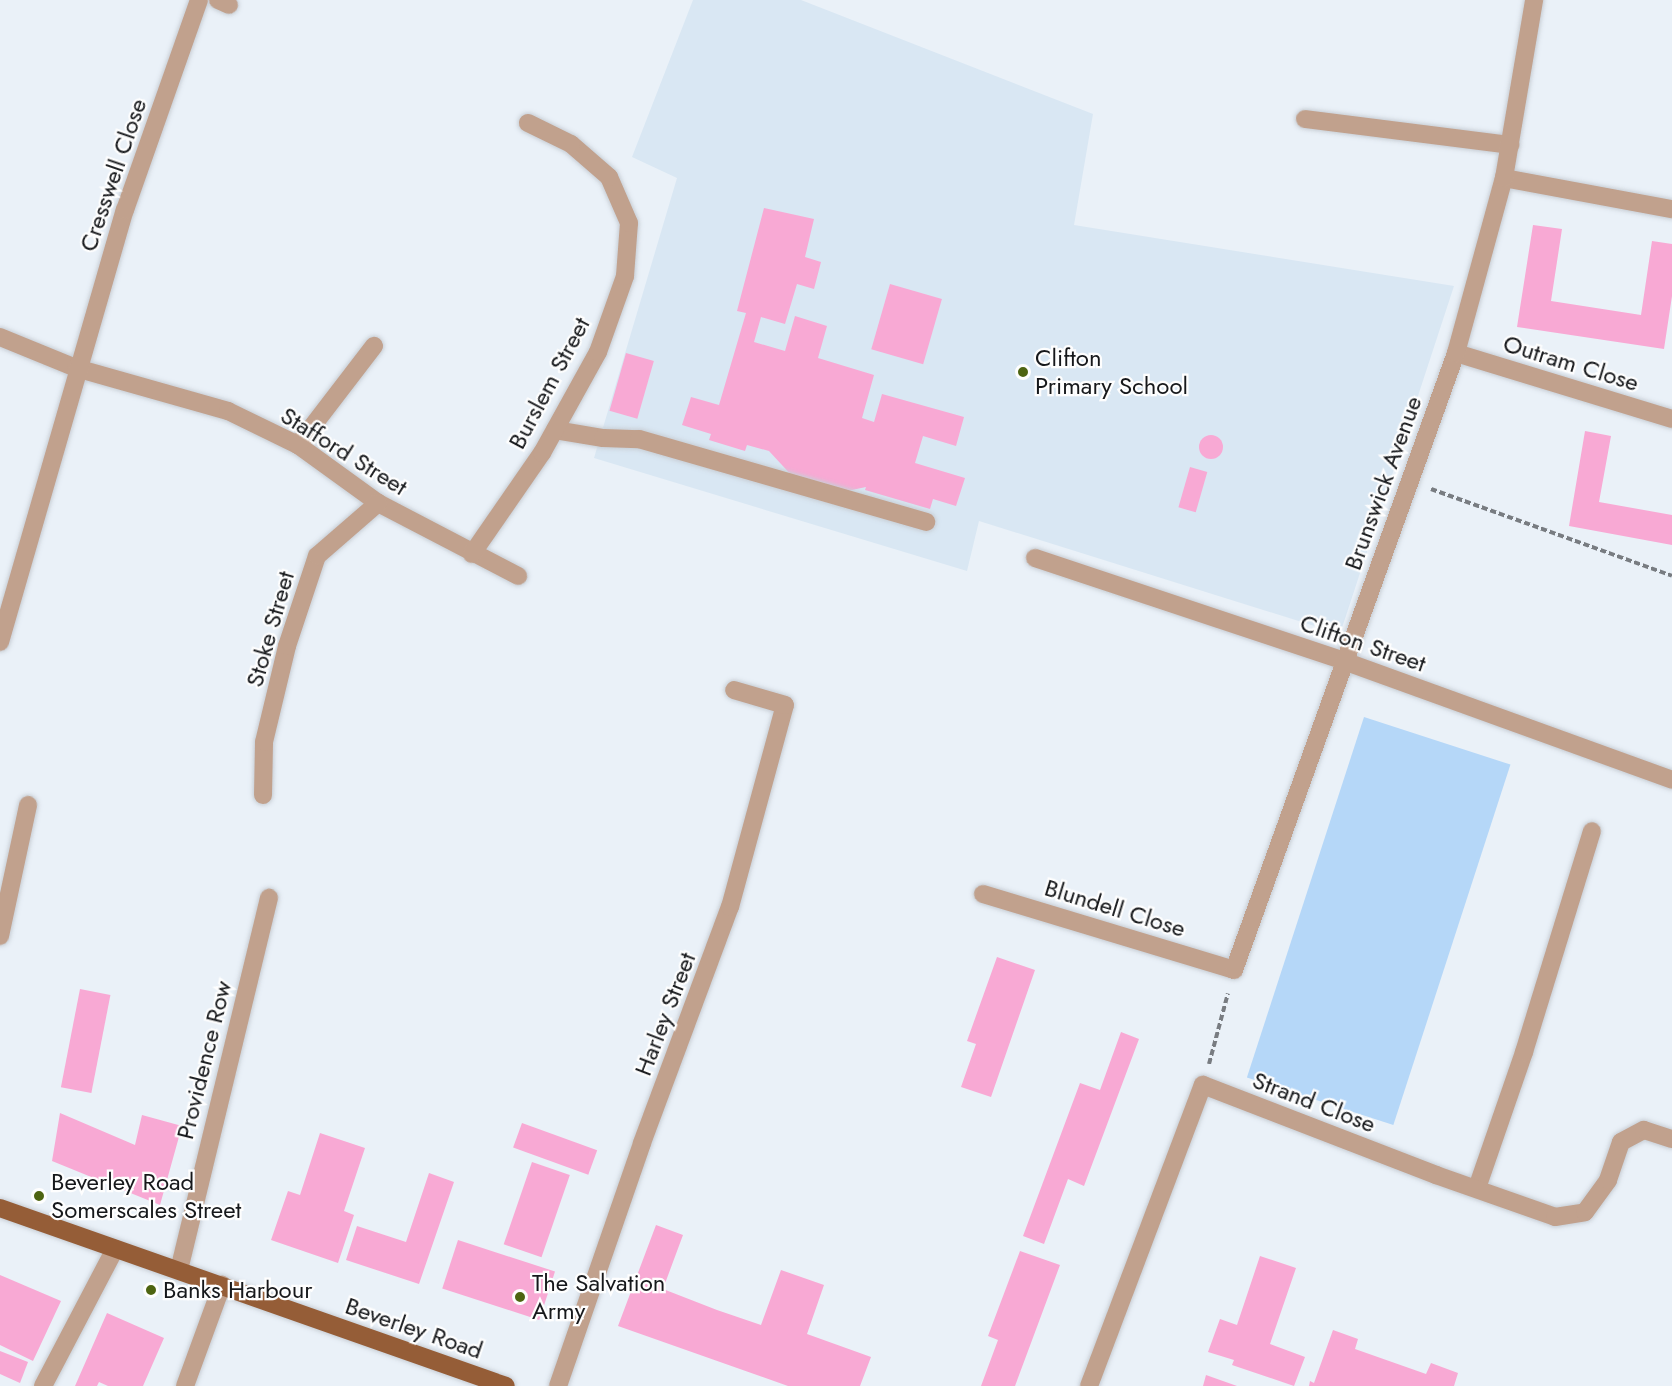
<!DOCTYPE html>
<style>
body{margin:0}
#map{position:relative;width:1672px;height:1386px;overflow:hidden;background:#eaf1f8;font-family:Jost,sans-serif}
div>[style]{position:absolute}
.built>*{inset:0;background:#d9e7f3}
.green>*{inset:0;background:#b5d7f8;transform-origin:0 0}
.building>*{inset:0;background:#f8a9d4;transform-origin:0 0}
.round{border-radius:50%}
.path>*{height:4px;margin-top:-2px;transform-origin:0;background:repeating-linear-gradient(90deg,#787c81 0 6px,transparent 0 9px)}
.roads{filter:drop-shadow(0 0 2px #c8ced5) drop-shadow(0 0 2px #c8ced5)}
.minor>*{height:18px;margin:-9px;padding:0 9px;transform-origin:9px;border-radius:9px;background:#c1a18d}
.major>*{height:18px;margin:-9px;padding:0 9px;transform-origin:9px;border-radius:9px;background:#955d37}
.dots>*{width:16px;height:16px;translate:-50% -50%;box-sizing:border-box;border:3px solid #fefefe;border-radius:50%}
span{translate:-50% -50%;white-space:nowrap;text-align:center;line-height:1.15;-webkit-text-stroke:4.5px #fefefe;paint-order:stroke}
.street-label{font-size:24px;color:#16181b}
.poi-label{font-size:24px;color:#16181b}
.left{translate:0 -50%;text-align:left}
</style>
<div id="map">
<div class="built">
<i style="clip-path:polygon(693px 0,801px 0,1093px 114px,1074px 225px,1454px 286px,1340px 634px,979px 521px,967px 571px,594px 458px,677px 178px,632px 157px)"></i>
</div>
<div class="green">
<i style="left:1364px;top:717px;width:154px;height:379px;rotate:18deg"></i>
</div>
<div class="building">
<i style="clip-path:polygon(764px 208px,814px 219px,805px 257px,821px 262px,814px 289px,797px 284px,785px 324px,761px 317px,754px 342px,785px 351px,795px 316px,827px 326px,818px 358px,874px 375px,862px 418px,874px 422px,882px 394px,964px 417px,956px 446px,923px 436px,915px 463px,965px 478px,956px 506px,933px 499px,930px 509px,865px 490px,866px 487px,847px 491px,794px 478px,769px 451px,747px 445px,745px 451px,709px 440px,711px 434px,682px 425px,691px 397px,719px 405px,746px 313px,737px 311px)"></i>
<i style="clip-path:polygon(1533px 225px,1562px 229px,1551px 301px,1641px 315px,1652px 241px,1672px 244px,1672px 296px,1664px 349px,1517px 327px)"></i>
<i style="left:890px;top:284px;width:54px;height:68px;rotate:16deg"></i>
<i style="left:626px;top:353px;width:29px;height:60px;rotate:16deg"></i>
<i style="clip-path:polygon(1585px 431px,1611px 436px,1599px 502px,1672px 515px,1672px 545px,1569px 526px)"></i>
<i class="round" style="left:1199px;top:435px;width:24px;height:24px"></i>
<i style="left:1190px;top:467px;width:18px;height:42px;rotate:16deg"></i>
<i style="clip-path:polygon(997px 957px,1035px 970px,991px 1097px,961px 1087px,976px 1044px,967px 1041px)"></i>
<i style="left:80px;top:989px;width:31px;height:100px;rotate:11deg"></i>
<i style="clip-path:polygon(1121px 1032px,1139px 1039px,1084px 1186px,1068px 1179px,1044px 1244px,1023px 1236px,1080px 1083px,1100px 1090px)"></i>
<i style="clip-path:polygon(60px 1113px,135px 1145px,142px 1115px,182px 1126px,160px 1205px,52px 1161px)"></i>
<i style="left:522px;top:1123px;width:80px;height:26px;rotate:20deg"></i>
<i style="clip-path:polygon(320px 1133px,365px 1148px,344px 1211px,354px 1215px,338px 1263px,271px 1240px,288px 1191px,300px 1195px)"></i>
<i style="left:532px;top:1162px;width:40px;height:87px;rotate:19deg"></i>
<i style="clip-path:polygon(429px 1173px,454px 1182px,419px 1284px,346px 1260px,357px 1226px,406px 1242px)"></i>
<i style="clip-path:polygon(656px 1225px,683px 1235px,663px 1289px,717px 1310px,761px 1325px,781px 1270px,824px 1285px,807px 1334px,871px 1357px,860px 1386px,788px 1386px,618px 1326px)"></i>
<i style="left:458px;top:1240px;width:102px;height:51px;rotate:18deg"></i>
<i style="clip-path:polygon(1020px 1251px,1060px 1265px,1015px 1386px,981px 1386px,998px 1340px,988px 1336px)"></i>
<i style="clip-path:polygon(1260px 1256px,1296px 1268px,1270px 1344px,1305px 1357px,1294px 1386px,1232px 1365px,1234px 1360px,1208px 1352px,1220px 1319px,1237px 1325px)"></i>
<i style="clip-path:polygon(0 1275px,61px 1301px,33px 1361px,0 1345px)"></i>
<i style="clip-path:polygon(107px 1313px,164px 1338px,143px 1386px,108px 1386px,99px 1382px,97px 1386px,75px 1386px)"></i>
<i style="clip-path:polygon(1333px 1330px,1358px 1339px,1355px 1349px,1426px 1374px,1431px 1363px,1458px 1373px,1454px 1386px,1309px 1386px,1310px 1381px,1314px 1383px)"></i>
<i style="clip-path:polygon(0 1351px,28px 1362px,20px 1383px,0 1374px)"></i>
<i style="clip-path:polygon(1206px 1375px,1237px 1386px,1203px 1386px)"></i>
</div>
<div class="path">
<i style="left:1431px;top:489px;width:256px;rotate:19.8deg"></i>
<i style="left:1209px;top:1064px;width:73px;rotate:-75deg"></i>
</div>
<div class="roads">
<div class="minor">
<i style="left:218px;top:0;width:12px;rotate:24deg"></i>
<i style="left:1305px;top:119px;width:207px;rotate:7.2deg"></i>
<i style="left:1504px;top:178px;width:171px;rotate:10.5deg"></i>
<i style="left:0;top:337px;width:82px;rotate:22.2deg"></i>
<i style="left:76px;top:368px;width:158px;rotate:15.8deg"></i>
<i style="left:228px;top:411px;width:78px;rotate:25.9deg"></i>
<i style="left:298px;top:445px;width:99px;rotate:35.9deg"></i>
<i style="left:378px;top:503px;width:158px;rotate:27.5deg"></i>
<i style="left:1456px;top:353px;width:226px;rotate:17deg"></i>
<i style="left:555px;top:430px;width:49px;rotate:9.5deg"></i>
<i style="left:603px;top:438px;width:36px;rotate:2deg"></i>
<i style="left:639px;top:439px;width:299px;rotate:16.1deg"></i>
<i style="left:298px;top:445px;width:125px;rotate:-52.5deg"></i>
<i style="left:472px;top:554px;width:123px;rotate:-55.3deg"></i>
<i style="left:542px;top:453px;width:115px;rotate:-61deg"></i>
<i style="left:598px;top:352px;width:81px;rotate:-70.4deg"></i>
<i style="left:625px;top:276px;width:53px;rotate:-85.7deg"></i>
<i style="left:629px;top:223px;width:50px;rotate:-113.5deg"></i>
<i style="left:609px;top:177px;width:50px;rotate:-139deg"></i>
<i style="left:571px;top:144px;width:48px;rotate:-154deg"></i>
<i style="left:1035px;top:558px;width:326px;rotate:18.4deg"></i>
<i style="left:1344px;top:661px;width:349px;rotate:19.9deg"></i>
<i style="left:0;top:642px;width:450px;rotate:-73.9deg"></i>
<i style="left:125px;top:210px;width:223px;rotate:-70.6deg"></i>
<i style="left:263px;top:795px;width:53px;rotate:-88.9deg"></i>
<i style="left:264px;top:742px;width:99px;rotate:-76.5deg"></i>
<i style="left:287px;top:646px;width:95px;rotate:-71.6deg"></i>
<i style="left:317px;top:556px;width:81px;rotate:-41deg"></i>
<i style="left:983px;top:894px;width:262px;rotate:16.8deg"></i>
<i style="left:1234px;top:970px;width:656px;rotate:-70.21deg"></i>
<i style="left:1456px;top:353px;width:181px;rotate:-74.7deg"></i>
<i style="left:1504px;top:178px;width:181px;rotate:-80.4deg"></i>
<i style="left:0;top:936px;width:134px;rotate:-77.9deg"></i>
<i style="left:1477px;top:1188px;width:144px;rotate:-70.9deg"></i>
<i style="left:1524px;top:1052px;width:231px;rotate:-72.9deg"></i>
<i style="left:179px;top:1270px;width:383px;rotate:-76.4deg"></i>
<i style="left:43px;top:1386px;width:155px;rotate:-62.3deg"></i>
<i style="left:185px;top:1386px;width:108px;rotate:-69.9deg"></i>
<i style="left:558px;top:1386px;width:257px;rotate:-70.9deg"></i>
<i style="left:642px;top:1143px;width:252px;rotate:-69.6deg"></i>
<i style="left:730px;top:907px;width:209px;rotate:-74.8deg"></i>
<i style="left:785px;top:705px;width:53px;rotate:-163.6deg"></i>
<i style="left:1089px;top:1386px;width:322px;rotate:-69.3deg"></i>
<i style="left:1203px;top:1085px;width:250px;rotate:21.1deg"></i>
<i style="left:1436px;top:1175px;width:126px;rotate:19.4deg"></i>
<i style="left:1555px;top:1217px;width:30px;rotate:-9deg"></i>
<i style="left:1585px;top:1212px;width:39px;rotate:-54deg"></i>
<i style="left:1608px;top:1180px;width:40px;rotate:-71.1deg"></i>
<i style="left:1621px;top:1142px;width:26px;rotate:-28deg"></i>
<i style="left:1644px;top:1130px;width:29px;rotate:18deg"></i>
</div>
<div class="major">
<i style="left:0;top:1208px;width:536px;rotate:19.38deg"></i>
</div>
</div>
<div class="dots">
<i style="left:1023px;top:372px;background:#4d6411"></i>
<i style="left:39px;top:1196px;background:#4d6411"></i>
<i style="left:151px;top:1290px;background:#4d6411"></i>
<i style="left:520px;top:1297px;background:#4d6411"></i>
</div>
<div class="street-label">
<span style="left:113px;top:175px;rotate:-71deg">Cresswell Close</span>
<span style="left:1571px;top:363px;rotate:17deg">Outram Close</span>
<span style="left:549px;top:383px;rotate:-62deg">Burslem Street</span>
<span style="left:344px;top:451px;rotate:32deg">Stafford Street</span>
<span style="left:1383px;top:483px;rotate:-70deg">Brunswick Avenue</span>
<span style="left:270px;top:629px;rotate:-74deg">Stoke Street</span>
<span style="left:1363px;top:643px;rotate:19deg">Clifton Street</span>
<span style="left:1115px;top:908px;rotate:17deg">Blundell Close</span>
<span style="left:665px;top:1014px;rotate:-69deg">Harley Street</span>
<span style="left:204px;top:1060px;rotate:-76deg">Providence Row</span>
<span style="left:1314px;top:1102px;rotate:21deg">Strand Close</span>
<span style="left:414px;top:1328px;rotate:19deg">Beverley Road</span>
</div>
<div class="poi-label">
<span class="left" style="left:1035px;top:372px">Clifton<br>Primary School</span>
<span class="left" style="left:51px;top:1196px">Beverley Road<br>Somerscales Street</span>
<span class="left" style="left:532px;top:1297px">The Salvation<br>Army</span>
<span class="left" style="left:163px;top:1290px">Banks Harbour</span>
</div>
</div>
